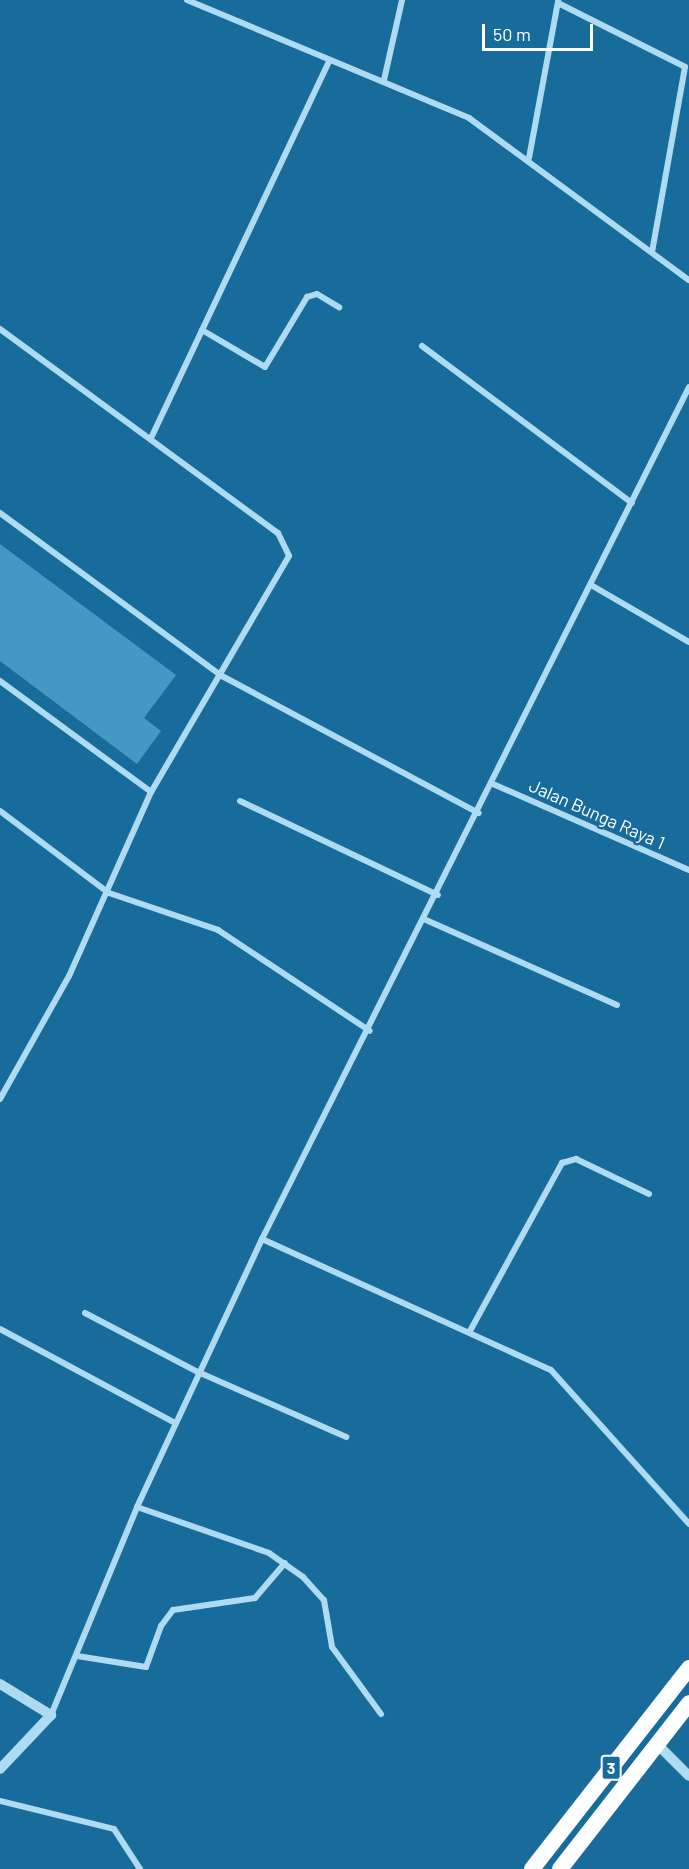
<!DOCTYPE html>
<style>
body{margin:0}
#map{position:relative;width:689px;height:1869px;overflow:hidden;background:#186c9c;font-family:Barlow,sans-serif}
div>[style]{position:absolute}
.building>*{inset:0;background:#4597c4}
.minor>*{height:6px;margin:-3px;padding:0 3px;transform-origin:3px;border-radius:3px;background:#afdbf2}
.tertiary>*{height:10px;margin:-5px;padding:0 5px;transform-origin:5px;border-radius:5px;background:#afdbf2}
.trunk>*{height:16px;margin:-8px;padding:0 8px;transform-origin:8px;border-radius:8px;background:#fcfeff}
span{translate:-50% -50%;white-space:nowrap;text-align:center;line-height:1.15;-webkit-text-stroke:5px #186c9c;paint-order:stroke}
.shield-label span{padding:2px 4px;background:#186c9c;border:2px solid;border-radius:4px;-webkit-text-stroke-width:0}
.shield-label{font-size:16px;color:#fff;font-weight:700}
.street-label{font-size:18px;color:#fff}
.scale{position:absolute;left:482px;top:24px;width:111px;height:27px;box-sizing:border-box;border:3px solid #fff;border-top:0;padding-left:8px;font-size:18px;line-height:21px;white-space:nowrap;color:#fff;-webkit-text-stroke:4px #186c9c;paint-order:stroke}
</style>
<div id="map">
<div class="building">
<i style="clip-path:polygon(0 544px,176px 675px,144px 718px,161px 731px,137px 764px,0 661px)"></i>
</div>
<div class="minor">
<i style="left:187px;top:0;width:306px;rotate:22.7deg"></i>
<i style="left:469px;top:118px;width:273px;rotate:36.4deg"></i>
<i style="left:558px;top:3px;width:142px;rotate:26.7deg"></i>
<i style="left:685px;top:67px;width:188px;rotate:100.1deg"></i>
<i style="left:384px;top:80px;width:82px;rotate:-77.3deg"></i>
<i style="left:529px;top:158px;width:160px;rotate:-79.5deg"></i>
<i style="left:0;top:329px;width:345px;rotate:36.3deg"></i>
<i style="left:278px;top:533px;width:25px;rotate:64deg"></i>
<i style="left:289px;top:556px;width:273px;rotate:120.3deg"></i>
<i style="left:151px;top:792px;width:201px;rotate:114deg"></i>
<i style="left:69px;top:976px;width:141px;rotate:119.3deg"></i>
<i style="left:202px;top:330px;width:73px;rotate:30.4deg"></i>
<i style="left:265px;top:367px;width:82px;rotate:-59deg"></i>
<i style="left:307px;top:297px;width:10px;rotate:-17deg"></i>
<i style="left:317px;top:294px;width:26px;rotate:31deg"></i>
<i style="left:422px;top:346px;width:262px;rotate:36.8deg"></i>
<i style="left:152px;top:436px;width:415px;rotate:-64.7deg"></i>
<i style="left:0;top:513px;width:275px;rotate:36.3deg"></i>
<i style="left:222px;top:676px;width:291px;rotate:28.1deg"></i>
<i style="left:591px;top:585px;width:113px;rotate:30.2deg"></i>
<i style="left:0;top:681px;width:187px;rotate:36.3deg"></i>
<i style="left:493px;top:784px;width:214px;rotate:23.7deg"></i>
<i style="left:240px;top:801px;width:219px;rotate:25.4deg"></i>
<i style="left:0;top:811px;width:136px;rotate:37deg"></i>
<i style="left:109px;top:893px;width:115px;rotate:18.7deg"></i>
<i style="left:218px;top:930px;width:182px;rotate:33.6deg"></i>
<i style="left:426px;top:920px;width:209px;rotate:24deg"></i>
<i style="left:262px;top:1239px;width:317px;rotate:24.4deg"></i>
<i style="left:551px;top:1370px;width:207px;rotate:48.1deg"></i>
<i style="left:85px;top:1313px;width:127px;rotate:27.6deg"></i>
<i style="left:198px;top:1372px;width:162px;rotate:23.7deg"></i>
<i style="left:0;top:1329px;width:199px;rotate:28.2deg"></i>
<i style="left:470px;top:1331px;width:192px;rotate:-61.3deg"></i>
<i style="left:562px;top:1163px;width:15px;rotate:-16deg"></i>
<i style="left:576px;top:1159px;width:81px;rotate:25.6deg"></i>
<i style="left:137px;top:1507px;width:140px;rotate:19.2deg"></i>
<i style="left:269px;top:1553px;width:42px;rotate:35.2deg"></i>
<i style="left:303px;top:1577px;width:31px;rotate:48deg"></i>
<i style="left:324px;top:1600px;width:48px;rotate:80.3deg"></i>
<i style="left:332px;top:1647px;width:83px;rotate:53.8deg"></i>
<i style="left:77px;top:1656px;width:70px;rotate:9.1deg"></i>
<i style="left:146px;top:1667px;width:44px;rotate:-69.9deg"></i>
<i style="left:161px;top:1626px;width:20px;rotate:-53deg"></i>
<i style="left:173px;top:1610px;width:83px;rotate:-8.3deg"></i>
<i style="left:255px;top:1598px;width:46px;rotate:-49.4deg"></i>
<i style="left:51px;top:1715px;width:225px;rotate:-67.5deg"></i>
<i style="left:137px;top:1507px;width:296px;rotate:-65deg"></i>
<i style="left:262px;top:1239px;width:953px;rotate:-63.38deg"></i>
<i style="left:0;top:1801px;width:117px;rotate:13.8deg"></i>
<i style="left:114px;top:1829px;width:48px;rotate:57deg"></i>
</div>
<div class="tertiary">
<i style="left:0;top:1684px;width:60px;rotate:31.3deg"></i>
<i style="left:51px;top:1715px;width:74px;rotate:133.4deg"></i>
<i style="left:657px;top:1744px;width:45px;rotate:45deg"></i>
</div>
<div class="trunk">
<i style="left:532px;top:1869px;width:255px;rotate:-52deg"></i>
<i style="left:560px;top:1869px;width:210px;rotate:-52.1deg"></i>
</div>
<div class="shield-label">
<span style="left:611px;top:1768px">3</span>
</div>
<div class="street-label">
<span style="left:597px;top:814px;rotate:24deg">Jalan Bunga Raya 1</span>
</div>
<div class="scale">50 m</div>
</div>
